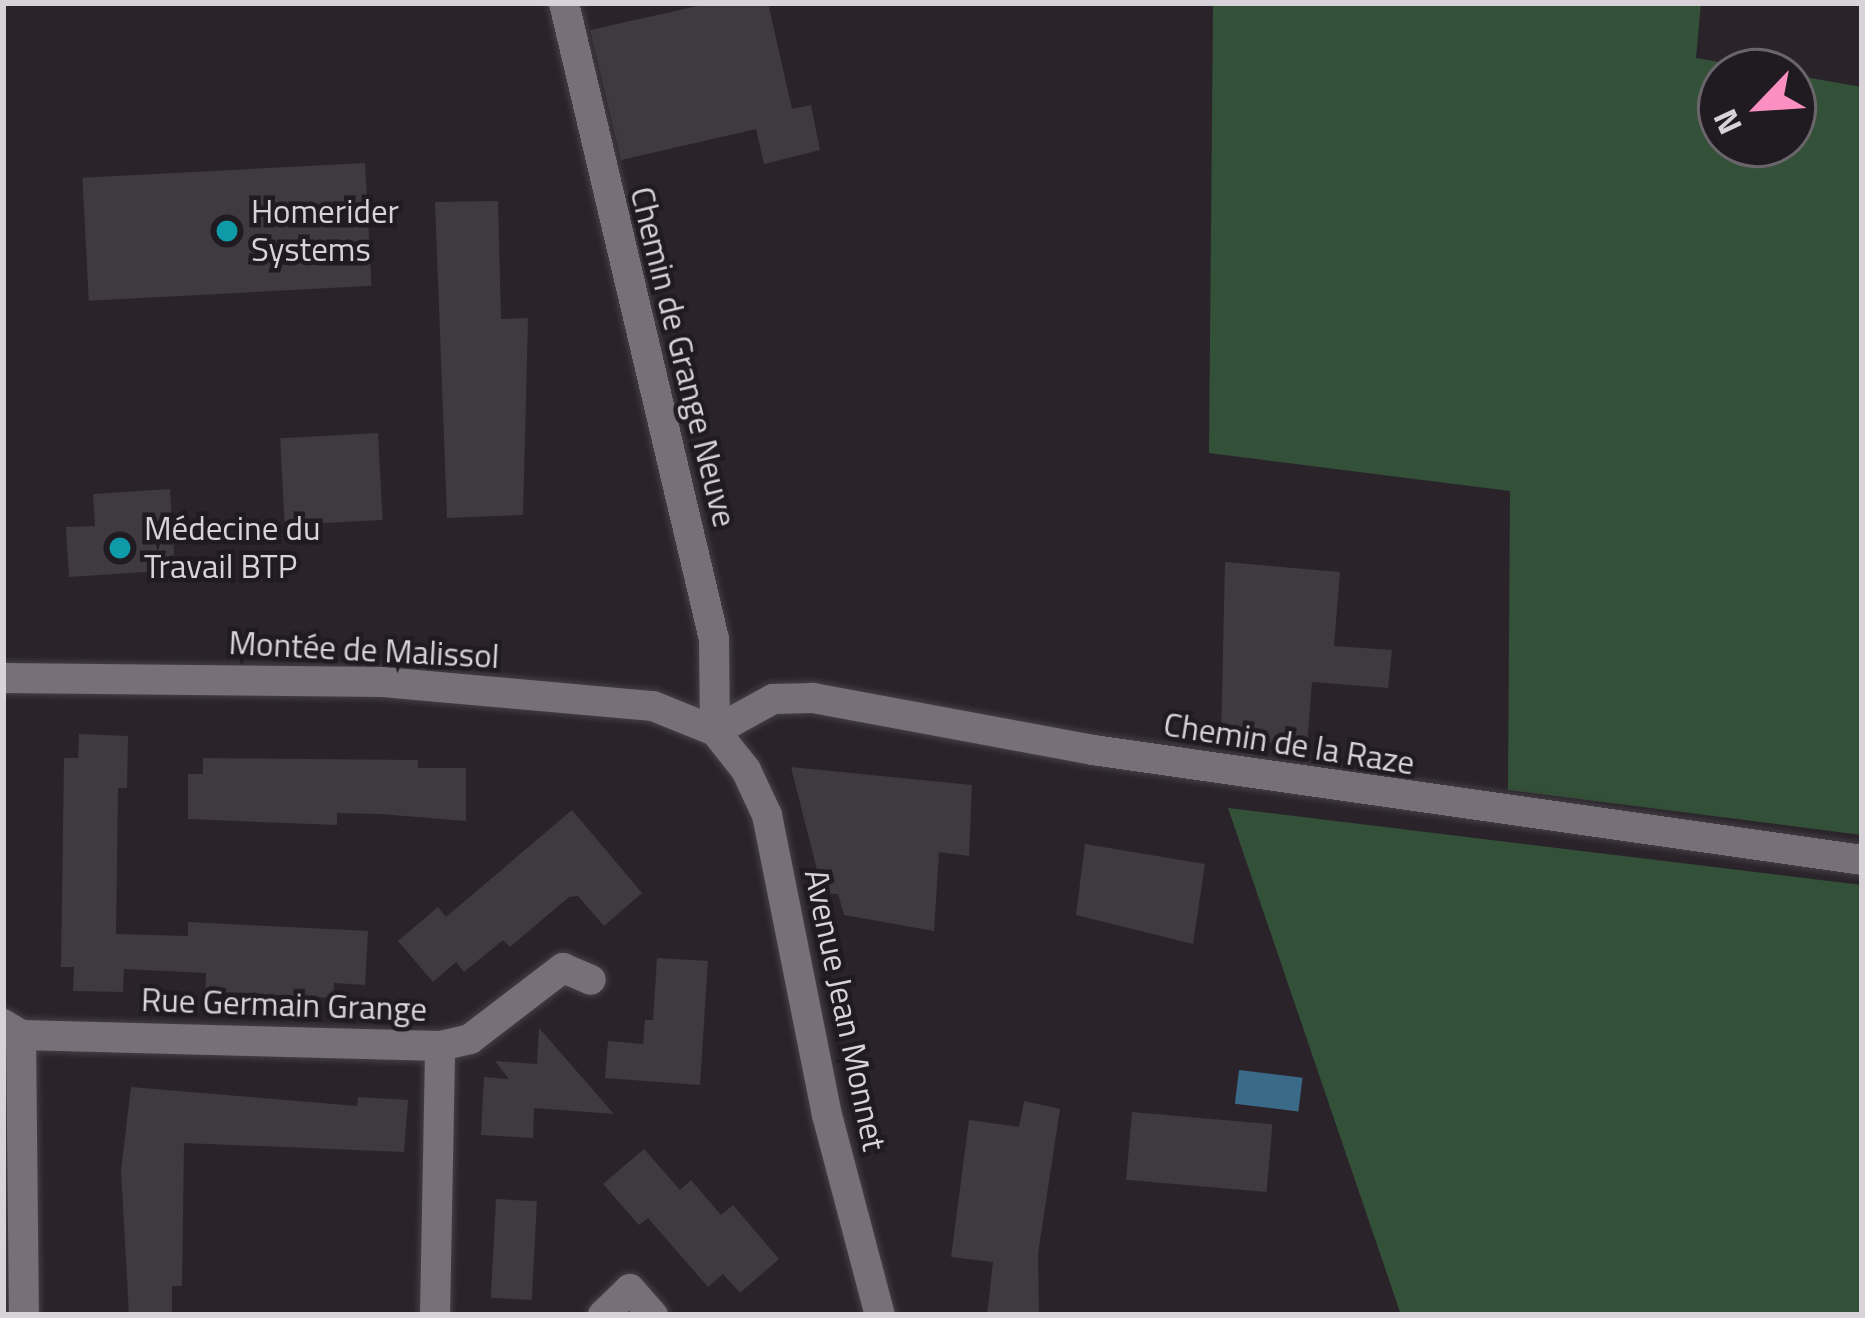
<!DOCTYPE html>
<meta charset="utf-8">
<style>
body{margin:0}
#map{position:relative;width:1865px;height:1318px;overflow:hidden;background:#2a242a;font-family:"Titillium Web",sans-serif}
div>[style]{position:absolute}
.green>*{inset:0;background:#335038}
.water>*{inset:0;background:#3a6a87;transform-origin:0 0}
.building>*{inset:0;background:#3f3940;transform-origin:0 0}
.roads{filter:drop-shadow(0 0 3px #454046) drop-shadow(0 0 3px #454046)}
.minor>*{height:30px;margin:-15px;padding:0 15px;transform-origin:15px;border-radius:15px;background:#777078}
.dots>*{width:33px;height:33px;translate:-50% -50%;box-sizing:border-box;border:6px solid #201b21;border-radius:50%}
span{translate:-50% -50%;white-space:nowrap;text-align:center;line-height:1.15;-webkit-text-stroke:9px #201b21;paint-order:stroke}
.poi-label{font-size:33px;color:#d7d3d8}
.left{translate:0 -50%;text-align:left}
.street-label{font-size:33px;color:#d7d3d8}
.frame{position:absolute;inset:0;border:6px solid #d7d3d8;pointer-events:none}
.north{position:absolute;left:1697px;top:48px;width:120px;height:120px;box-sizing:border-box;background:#201b21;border:3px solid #69656a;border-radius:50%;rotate:245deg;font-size:33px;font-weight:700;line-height:48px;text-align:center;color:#d7d3d8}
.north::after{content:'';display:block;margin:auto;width:42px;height:54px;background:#fc8fc1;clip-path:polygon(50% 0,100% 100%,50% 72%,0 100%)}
</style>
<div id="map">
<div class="green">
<i style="clip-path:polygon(1213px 3px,1701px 3px,1696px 58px,1777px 72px,1721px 72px,1721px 144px,1793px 144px,1793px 75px,1862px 87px,1862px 835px,1508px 790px,1510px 491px,1209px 453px)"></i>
<i style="clip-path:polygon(1228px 808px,1862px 885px,1862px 1315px,1401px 1315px)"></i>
</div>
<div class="water">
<i style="left:1239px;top:1070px;width:64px;height:34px;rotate:7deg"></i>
</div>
<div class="building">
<i style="clip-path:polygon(711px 3px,768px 3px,792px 109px,811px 105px,820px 150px,764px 164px,756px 129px,621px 160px,590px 30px)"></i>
<i style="left:365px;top:163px;width:123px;height:283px;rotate:87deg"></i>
<i style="clip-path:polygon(498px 201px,501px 319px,528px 318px,523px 515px,447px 518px,435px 202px)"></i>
<i style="left:378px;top:433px;width:87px;height:98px;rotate:87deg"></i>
<i style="clip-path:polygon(170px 489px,175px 570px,69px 577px,66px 527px,95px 526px,93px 494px)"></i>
<i style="clip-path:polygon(1225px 562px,1340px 572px,1334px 646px,1392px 650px,1388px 688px,1312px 682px,1307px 746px,1221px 739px)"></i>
<i style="clip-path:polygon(79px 734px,128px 736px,127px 788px,118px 788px,116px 934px,188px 936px,188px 922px,368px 931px,365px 985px,334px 983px,333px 998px,205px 991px,206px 973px,124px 969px,123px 992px,73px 991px,74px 967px,61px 967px,64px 758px,78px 758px)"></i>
<i style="clip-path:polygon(203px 758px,418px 760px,418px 768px,466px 768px,466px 821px,380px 814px,337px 813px,337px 825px,188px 819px,188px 774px,203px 774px)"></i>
<i style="clip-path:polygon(791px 767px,972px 785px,969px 856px,939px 852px,934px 931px,844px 915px,838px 894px,823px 894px)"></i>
<i style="clip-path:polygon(572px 810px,642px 893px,604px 926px,578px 896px,569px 897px,510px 947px,503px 940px,464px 972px,456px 962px,433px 982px,398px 941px,438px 907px,446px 917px)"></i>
<i style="clip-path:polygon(1085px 844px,1205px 864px,1193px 944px,1076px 915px)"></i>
<i style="clip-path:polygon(657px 958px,708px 961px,700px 1085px,605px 1078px,608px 1041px,643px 1044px,645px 1020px,653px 1020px)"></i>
<i style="clip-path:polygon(539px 1028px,614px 1114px,534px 1108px,533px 1138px,481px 1135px,484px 1077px,509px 1079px,495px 1061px,537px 1064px)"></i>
<i style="clip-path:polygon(131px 1087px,357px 1106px,358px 1097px,408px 1100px,404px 1152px,184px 1143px,182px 1286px,172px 1286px,172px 1315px,129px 1315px,121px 1170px)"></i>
<i style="clip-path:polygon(1024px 1101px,1060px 1109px,1038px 1254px,1039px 1315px,987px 1315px,993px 1262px,951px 1257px,969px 1120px,1019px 1127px)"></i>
<i style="left:1132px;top:1112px;width:141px;height:68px;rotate:5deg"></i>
<i style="clip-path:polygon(644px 1149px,680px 1190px,691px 1180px,721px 1215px,733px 1205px,779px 1259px,740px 1293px,723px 1274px,708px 1287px,648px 1218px,639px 1225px,603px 1184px)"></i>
<i style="left:496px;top:1199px;width:41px;height:99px;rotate:3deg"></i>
</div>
<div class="roads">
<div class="minor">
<i style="left:564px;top:3px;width:653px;rotate:76.73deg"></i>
<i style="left:714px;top:639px;width:92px;rotate:89.4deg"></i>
<i style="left:3px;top:678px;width:380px;rotate:0.6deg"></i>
<i style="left:383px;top:682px;width:271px;rotate:5.1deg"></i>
<i style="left:653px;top:706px;width:67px;rotate:22deg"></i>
<i style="left:715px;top:731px;width:50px;rotate:51.5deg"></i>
<i style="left:746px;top:770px;width:50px;rotate:65deg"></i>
<i style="left:767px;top:815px;width:306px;rotate:78.7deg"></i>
<i style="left:827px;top:1115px;width:207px;rotate:75.2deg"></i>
<i style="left:715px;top:731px;width:66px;rotate:-28.9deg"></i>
<i style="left:773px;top:699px;width:40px;rotate:-1.4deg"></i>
<i style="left:813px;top:698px;width:285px;rotate:10.5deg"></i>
<i style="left:1093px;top:750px;width:777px;rotate:8.14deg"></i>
<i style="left:3px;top:1024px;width:21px;rotate:31deg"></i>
<i style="left:21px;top:1035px;width:280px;rotate:89.4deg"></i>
<i style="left:21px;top:1035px;width:419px;rotate:1.5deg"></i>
<i style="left:440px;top:1046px;width:31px;rotate:-13deg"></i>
<i style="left:470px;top:1039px;width:117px;rotate:-37.4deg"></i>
<i style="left:563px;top:968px;width:30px;rotate:23deg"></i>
<i style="left:435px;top:1315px;width:269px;rotate:-88.9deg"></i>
<i style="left:603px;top:1315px;width:37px;rotate:-44deg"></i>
<i style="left:630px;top:1289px;width:35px;rotate:49deg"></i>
</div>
</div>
<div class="dots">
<i style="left:227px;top:231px;background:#0f9aa8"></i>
<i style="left:120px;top:548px;background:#0f9aa8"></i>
</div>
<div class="poi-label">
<span class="left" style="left:251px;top:231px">Homerider<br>Systems</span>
<span class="left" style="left:144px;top:548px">Médecine du<br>Travail BTP</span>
</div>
<div class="street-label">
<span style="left:683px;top:357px;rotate:76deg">Chemin de Grange Neuve</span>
<span style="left:364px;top:650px;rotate:3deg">Montée de Malissol</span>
<span style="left:1289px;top:744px;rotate:9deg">Chemin de la Raze</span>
<span style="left:284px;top:1005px;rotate:2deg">Rue Germain Grange</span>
<span style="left:845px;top:1010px;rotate:78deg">Avenue Jean Monnet</span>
</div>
<div class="frame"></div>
<div class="north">N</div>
</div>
